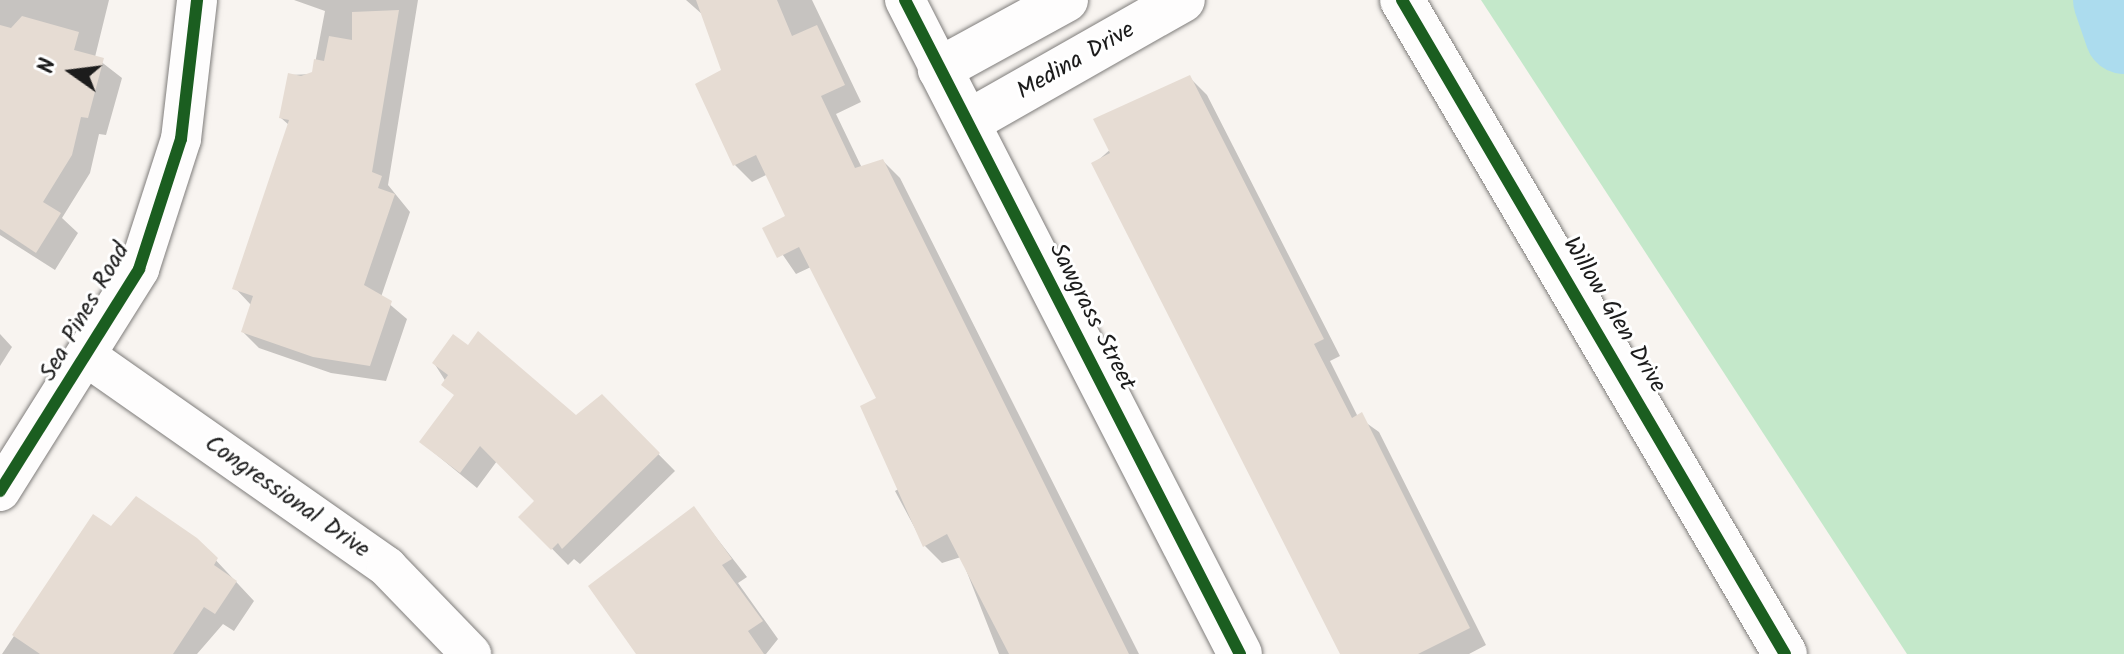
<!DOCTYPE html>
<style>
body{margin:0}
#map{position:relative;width:2124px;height:654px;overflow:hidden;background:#f8f4f0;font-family:Kalam,sans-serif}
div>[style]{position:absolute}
.green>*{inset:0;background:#c4e8ca}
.shadow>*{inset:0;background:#0003}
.river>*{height:78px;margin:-39px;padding:0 39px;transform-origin:39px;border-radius:39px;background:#acdcee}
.building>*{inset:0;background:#e6dcd3}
.roads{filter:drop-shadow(0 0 2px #7f7d7b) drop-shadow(0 0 2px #7f7d7b)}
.minor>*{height:40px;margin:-20px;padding:0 20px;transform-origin:20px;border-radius:20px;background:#fefdfd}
.tertiary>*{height:44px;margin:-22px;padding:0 22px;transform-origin:22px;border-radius:22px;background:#fefdfd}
.secondary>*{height:44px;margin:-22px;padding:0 22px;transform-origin:22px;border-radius:22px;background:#fefdfd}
.cycleway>*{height:12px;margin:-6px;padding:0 6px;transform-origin:6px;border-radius:6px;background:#1b5e20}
span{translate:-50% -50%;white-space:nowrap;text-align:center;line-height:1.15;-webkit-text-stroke:6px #fff;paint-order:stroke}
.street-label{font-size:24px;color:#1c1c1c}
.north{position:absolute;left:32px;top:32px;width:80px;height:80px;-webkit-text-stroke:6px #fff;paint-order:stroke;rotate:284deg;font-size:22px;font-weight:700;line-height:32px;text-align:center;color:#1c1c1c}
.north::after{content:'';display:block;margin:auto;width:28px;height:36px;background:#1c1c1c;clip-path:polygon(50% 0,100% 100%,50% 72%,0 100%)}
</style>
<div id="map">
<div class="green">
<i style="clip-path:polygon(1481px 0,2124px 0,2124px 654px,1907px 654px)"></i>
</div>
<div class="shadow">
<i style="clip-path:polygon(0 0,109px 0,95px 57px,122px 78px,106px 135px,99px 134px,90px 173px,62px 218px,78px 233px,55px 270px,0 235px)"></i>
<i style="clip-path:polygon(294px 0,418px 0,388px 185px,410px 212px,381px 297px,407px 319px,386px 381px,331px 373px,259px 348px,243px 332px,251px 305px,235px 288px,289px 125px,281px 118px,289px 75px,313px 74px,325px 11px)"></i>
<i style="clip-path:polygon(686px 0,812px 0,861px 102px,836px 114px,862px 168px,883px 161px,900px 178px,1139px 654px,999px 654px,961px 557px,942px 563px,924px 545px,895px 491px,902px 487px,879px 399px,811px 267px,796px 274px,765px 229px,788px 217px,768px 174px,752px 182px,735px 165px,723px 71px,703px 15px)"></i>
<i style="clip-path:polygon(1190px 78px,1207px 95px,1340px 356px,1330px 361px,1358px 417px,1379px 432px,1486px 645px,1469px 654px,1343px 654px,1094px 164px)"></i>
<i style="clip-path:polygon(0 334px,12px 347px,0 366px)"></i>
<i style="clip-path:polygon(434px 363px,576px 417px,602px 397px,675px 471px,580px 564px,574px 559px,568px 565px,521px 517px,537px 501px,497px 461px,477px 488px,421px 442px,455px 396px)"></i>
<i style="clip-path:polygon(694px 509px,747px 577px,738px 583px,778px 639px,766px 654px,641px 654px)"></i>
<i style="clip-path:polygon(94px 516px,111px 528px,196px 539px,254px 601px,234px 631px,223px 624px,197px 654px,2px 654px)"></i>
</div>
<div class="river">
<i style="left:2112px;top:0;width:37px;rotate:71deg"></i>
</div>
<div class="building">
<i style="clip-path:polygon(696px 0,777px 0,792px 36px,817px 25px,845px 85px,821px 96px,855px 168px,883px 159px,1129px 654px,1009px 654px,947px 534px,923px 547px,860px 406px,876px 398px,799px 247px,777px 258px,762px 228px,785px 216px,756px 155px,733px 166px,695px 84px,721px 70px)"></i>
<i style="clip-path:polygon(399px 10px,372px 172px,382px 176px,378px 188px,395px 194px,364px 285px,392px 301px,370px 366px,313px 357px,241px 332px,253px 296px,232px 289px,289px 120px,279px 118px,288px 73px,301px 76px,312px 72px,314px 59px,324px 61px,329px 36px,352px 40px,352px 12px)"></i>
<i style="clip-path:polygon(22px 16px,79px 32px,74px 50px,104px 58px,88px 118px,81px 117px,72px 155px,43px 202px,61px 213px,36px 253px,0 229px,0 25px,11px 28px)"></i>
<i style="clip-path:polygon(1190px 75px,1324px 339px,1314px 344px,1352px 418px,1362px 412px,1470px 628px,1418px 654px,1340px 654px,1091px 163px,1110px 153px,1093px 119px)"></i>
<i style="clip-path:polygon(478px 331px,576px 415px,602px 394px,660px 453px,562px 549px,558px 543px,551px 550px,518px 517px,534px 501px,480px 446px,460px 473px,419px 442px,454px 395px,441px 385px,448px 375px,432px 363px,453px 334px,468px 345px)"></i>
<i style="clip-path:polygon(136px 496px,197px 538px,218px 558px,214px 565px,237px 581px,215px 614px,204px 607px,173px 654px,40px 654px,12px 635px,93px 514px,111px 526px)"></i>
<i style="clip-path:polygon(694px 506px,732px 559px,722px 565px,763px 621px,748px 631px,764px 654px,636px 654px,588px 586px)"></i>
</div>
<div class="roads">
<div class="minor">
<i style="left:905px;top:0;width:77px;rotate:63.1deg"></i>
<i style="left:89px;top:358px;width:364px;rotate:35deg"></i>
<i style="left:387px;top:567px;width:121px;rotate:46deg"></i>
<i style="left:0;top:491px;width:262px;rotate:-57.9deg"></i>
<i style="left:139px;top:269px;width:137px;rotate:-72.1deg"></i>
<i style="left:181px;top:139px;width:140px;rotate:-83.4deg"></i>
</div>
<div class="tertiary">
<i style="left:1066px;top:0;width:144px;rotate:151.3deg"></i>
<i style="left:940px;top:69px;width:657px;rotate:62.85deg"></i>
<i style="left:968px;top:122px;width:247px;rotate:-29.6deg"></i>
</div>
<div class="secondary">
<i style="left:1402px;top:0;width:758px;rotate:59.65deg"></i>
</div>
</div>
<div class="cycleway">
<i style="left:905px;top:0;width:735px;rotate:62.88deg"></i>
<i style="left:1402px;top:0;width:758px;rotate:59.65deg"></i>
<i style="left:0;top:491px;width:262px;rotate:-57.9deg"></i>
<i style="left:139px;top:269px;width:137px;rotate:-72.1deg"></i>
<i style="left:181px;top:139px;width:140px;rotate:-83.4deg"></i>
</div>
<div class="street-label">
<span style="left:1076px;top:61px;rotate:-30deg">Medina Drive</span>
<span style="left:85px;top:312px;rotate:-60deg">Sea Pines Road</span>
<span style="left:1614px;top:315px;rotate:59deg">Willow Glen Drive</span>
<span style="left:1092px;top:317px;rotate:63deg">Sawgrass Street</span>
<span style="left:287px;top:497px;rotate:35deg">Congressional Drive</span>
</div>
<div class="north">N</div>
</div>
